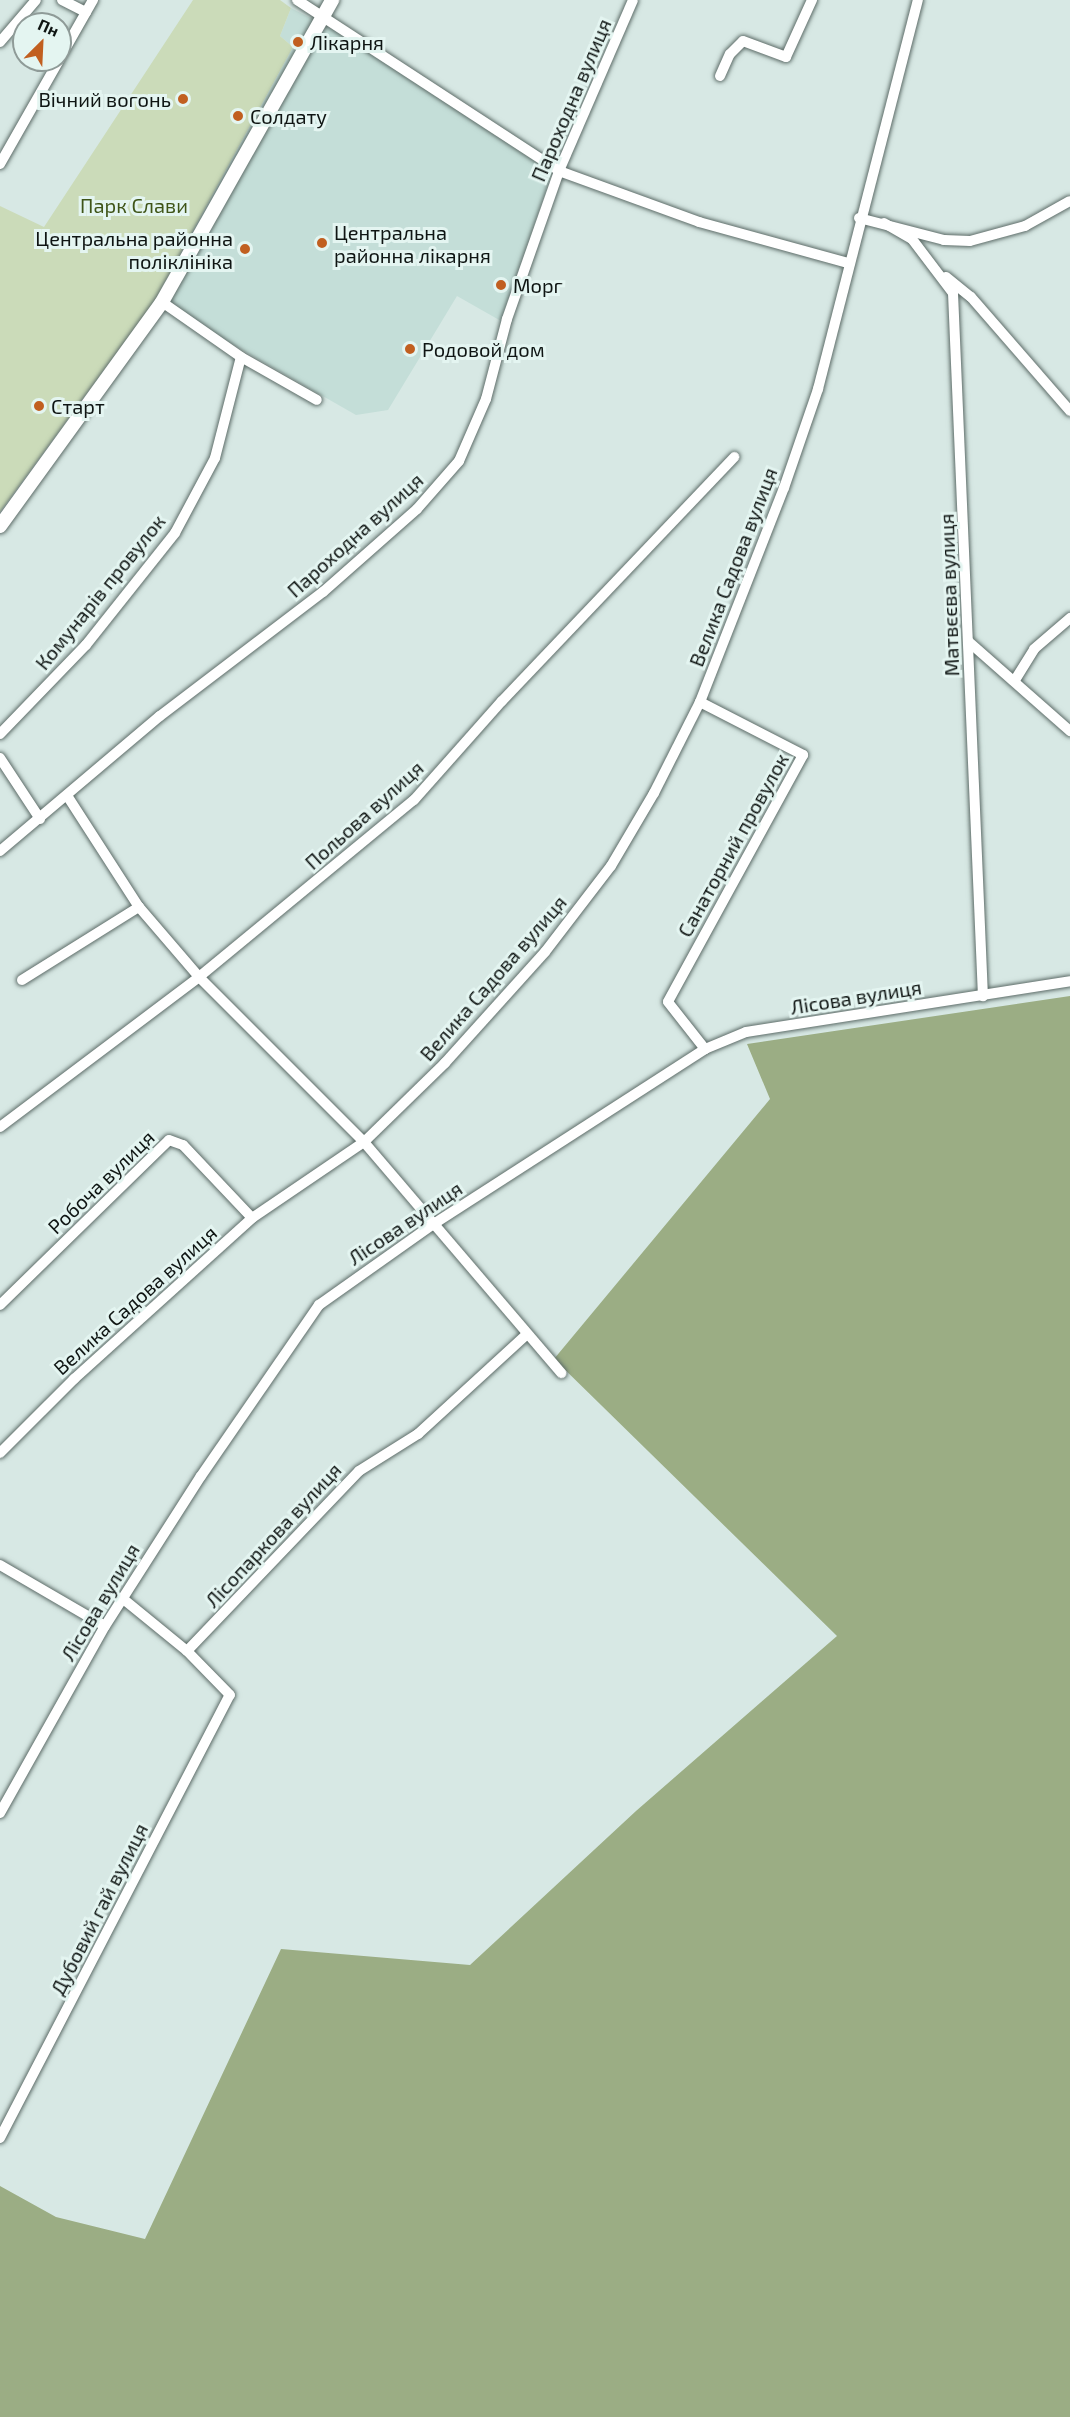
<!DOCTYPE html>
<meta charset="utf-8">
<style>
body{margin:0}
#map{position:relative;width:1070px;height:2417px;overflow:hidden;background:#d7e8e4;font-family:"Exo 2",sans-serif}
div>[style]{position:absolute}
.built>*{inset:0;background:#c4ded8}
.green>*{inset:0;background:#cbdbb9}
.forest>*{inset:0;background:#9bad84}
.roads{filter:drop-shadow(0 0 2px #5d6c68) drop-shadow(0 0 2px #5d6c68)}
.minor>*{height:10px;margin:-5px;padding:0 5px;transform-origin:5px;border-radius:5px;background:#fff}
.tertiary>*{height:14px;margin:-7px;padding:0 7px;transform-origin:7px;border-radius:7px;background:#fff}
.dots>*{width:16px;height:16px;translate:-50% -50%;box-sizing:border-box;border:3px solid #e4f5f1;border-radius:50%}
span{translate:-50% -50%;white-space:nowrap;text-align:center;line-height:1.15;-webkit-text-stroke:6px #e4f5f1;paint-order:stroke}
.poi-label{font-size:20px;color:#0f1513}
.left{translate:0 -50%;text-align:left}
.right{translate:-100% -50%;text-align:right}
.street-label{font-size:20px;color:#0f1513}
.park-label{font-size:20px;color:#3f5518}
.north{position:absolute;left:12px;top:12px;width:60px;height:60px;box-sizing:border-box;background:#e4f5f1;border:2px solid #8f9b98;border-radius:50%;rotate:24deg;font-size:16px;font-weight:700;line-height:24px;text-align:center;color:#0f1513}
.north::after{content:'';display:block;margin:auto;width:21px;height:27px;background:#c15f20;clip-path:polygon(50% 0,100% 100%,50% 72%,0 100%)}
</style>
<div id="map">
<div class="built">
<i style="clip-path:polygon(291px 8px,406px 68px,556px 161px,501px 321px,457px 296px,388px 410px,356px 415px,155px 300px,293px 47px,280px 36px)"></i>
</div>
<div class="green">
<i style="clip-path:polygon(193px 0,280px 0,291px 8px,280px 36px,293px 47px,155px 300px,0 512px,0 206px,44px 227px)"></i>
</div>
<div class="forest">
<i style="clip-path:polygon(1070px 996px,1070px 2417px,0 2417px,0 2186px,56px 2217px,145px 2239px,281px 1949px,470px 1965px,636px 1811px,837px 1636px,554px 1359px,770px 1099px,747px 1044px)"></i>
</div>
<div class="roads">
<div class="minor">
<i style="left:62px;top:0;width:27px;rotate:27deg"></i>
<i style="left:297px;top:0;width:313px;rotate:33.1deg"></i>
<i style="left:559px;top:171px;width:149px;rotate:20deg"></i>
<i style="left:699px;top:222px;width:155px;rotate:15.4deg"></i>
<i style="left:0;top:42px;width:55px;rotate:-49.4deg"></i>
<i style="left:60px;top:58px;width:67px;rotate:-60.4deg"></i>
<i style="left:720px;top:76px;width:24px;rotate:-66deg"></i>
<i style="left:730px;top:54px;width:18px;rotate:-45deg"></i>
<i style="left:743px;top:41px;width:46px;rotate:20.4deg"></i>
<i style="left:786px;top:57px;width:63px;rotate:-65.5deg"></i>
<i style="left:0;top:164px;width:120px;rotate:-60.4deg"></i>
<i style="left:859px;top:218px;width:88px;rotate:14.5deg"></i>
<i style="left:944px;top:240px;width:26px;rotate:2deg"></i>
<i style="left:970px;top:241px;width:57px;rotate:-15.3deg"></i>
<i style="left:1025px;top:226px;width:51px;rotate:-29.1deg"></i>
<i style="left:884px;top:223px;width:32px;rotate:30deg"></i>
<i style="left:912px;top:239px;width:68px;rotate:52.8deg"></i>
<i style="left:953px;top:293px;width:704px;rotate:87.56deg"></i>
<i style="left:946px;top:277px;width:32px;rotate:39deg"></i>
<i style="left:971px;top:297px;width:151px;rotate:49deg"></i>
<i style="left:162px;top:302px;width:96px;rotate:34.8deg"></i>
<i style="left:241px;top:357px;width:87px;rotate:29.5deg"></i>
<i style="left:969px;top:642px;width:135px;rotate:41.4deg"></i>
<i style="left:1015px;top:680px;width:36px;rotate:-58deg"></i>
<i style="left:1034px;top:649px;width:48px;rotate:-40.7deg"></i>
<i style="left:700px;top:702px;width:116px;rotate:27.2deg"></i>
<i style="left:803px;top:755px;width:281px;rotate:118.7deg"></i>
<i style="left:668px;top:1002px;width:60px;rotate:51.8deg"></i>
<i style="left:0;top:734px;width:124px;rotate:-46deg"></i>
<i style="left:86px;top:645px;width:143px;rotate:-51.5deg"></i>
<i style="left:175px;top:533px;width:85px;rotate:-61.9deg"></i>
<i style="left:215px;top:458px;width:104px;rotate:-75.6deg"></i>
<i style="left:0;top:758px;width:73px;rotate:56.7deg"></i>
<i style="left:68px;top:797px;width:131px;rotate:57.2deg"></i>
<i style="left:139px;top:907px;width:92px;rotate:49.4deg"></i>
<i style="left:199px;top:977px;width:233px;rotate:45deg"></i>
<i style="left:364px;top:1142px;width:304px;rotate:49.5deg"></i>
<i style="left:0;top:851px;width:209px;rotate:-40.2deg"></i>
<i style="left:160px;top:716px;width:205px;rotate:-37.3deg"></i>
<i style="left:323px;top:592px;width:125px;rotate:-41.4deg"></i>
<i style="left:417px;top:509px;width:64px;rotate:-48.8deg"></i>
<i style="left:459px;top:461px;width:68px;rotate:-66.5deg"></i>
<i style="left:486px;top:399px;width:83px;rotate:-75.3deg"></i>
<i style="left:507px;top:319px;width:157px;rotate:-70.6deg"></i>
<i style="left:559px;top:171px;width:186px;rotate:-66.6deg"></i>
<i style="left:22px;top:980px;width:138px;rotate:-32deg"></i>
<i style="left:0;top:1127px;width:249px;rotate:-37deg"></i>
<i style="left:199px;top:977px;width:278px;rotate:-39.5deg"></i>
<i style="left:414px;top:800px;width:132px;rotate:-48.4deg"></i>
<i style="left:502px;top:701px;width:337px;rotate:-46.4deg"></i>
<i style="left:0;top:1305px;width:236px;rotate:-44.3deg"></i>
<i style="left:169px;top:1140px;width:15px;rotate:20deg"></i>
<i style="left:183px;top:1145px;width:100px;rotate:46.6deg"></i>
<i style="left:0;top:1453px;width:105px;rotate:-45deg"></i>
<i style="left:74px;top:1379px;width:240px;rotate:-42.1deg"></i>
<i style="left:252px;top:1218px;width:135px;rotate:-34.2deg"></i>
<i style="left:364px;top:1142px;width:113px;rotate:-44.3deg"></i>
<i style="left:445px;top:1063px;width:149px;rotate:-48deg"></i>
<i style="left:545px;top:952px;width:108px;rotate:-52.5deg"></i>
<i style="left:611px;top:866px;width:85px;rotate:-59.5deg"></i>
<i style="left:654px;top:793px;width:102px;rotate:-63.2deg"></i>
<i style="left:700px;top:702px;width:230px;rotate:-68.6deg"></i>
<i style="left:784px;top:488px;width:105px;rotate:-71deg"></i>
<i style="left:818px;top:389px;width:402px;rotate:-75.6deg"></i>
<i style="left:0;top:1565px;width:121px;rotate:30.2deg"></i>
<i style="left:187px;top:1651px;width:249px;rotate:-46.3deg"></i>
<i style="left:359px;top:1471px;width:70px;rotate:-32.1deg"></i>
<i style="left:418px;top:1434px;width:148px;rotate:-42.5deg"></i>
<i style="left:0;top:1813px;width:214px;rotate:-60.7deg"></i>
<i style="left:105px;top:1626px;width:178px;rotate:-57.4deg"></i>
<i style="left:201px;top:1476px;width:208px;rotate:-55.4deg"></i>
<i style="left:319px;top:1305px;width:138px;rotate:-35.3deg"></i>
<i style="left:432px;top:1225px;width:325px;rotate:-32.8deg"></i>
<i style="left:705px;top:1049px;width:44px;rotate:-22.5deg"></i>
<i style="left:746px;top:1032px;width:328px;rotate:-8.9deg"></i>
<i style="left:0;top:2138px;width:499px;rotate:-62.6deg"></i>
<i style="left:230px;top:1695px;width:62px;rotate:-134.3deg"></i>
<i style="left:187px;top:1651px;width:84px;rotate:-140.8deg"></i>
</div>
<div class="tertiary">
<i style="left:0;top:526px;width:276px;rotate:-54.1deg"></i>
<i style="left:162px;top:302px;width:347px;rotate:-60.6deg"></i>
</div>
</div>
<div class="dots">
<i style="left:298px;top:42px;background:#c15f20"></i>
<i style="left:183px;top:99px;background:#c15f20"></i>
<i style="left:238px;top:116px;background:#c15f20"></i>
<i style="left:322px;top:243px;background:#c15f20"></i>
<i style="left:245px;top:249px;background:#c15f20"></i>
<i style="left:501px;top:285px;background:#c15f20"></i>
<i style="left:410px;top:349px;background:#c15f20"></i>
<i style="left:39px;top:406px;background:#c15f20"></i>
</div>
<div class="poi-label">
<span class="left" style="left:310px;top:42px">Лікарня</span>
<span class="right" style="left:171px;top:99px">Вічний вогонь</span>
<span class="left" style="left:250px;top:116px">Солдату</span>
<span class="left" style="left:334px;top:244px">Центральна<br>районна лікарня</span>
<span class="right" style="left:233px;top:250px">Центральна районна<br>поліклініка</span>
<span class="left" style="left:513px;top:285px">Морг</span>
<span class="left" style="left:422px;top:349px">Родовой дом</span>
<span class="left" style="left:51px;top:406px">Старт</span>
</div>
<div class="street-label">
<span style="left:571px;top:100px;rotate:-67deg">Пароходна вулиця</span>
<span style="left:355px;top:535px;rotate:-42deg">Пароходна вулиця</span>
<span style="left:733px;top:567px;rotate:-69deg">Велика Садова вулиця</span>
<span style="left:100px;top:592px;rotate:-51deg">Комунарів провулок</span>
<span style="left:949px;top:595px;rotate:-92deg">Матвєєва вулиця</span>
<span style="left:364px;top:815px;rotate:-42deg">Польова вулиця</span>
<span style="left:733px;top:845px;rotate:-61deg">Санаторний провулок</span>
<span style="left:493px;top:978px;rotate:-49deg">Велика Садова вулиця</span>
<span style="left:856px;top:997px;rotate:-9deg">Лісова вулиця</span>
<span style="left:101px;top:1182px;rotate:-44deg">Робоча вулиця</span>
<span style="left:405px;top:1223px;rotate:-34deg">Лісова вулиця</span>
<span style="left:135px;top:1300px;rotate:-42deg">Велика Садова вулиця</span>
<span style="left:273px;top:1535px;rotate:-47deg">Лісопаркова вулиця</span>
<span style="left:100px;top:1602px;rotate:-59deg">Лісова вулиця</span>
<span style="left:99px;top:1909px;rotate:-63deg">Дубовий гай вулиця</span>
</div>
<div class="park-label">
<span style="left:134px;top:205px">Парк Слави</span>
</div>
<div class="north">Пн</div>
</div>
